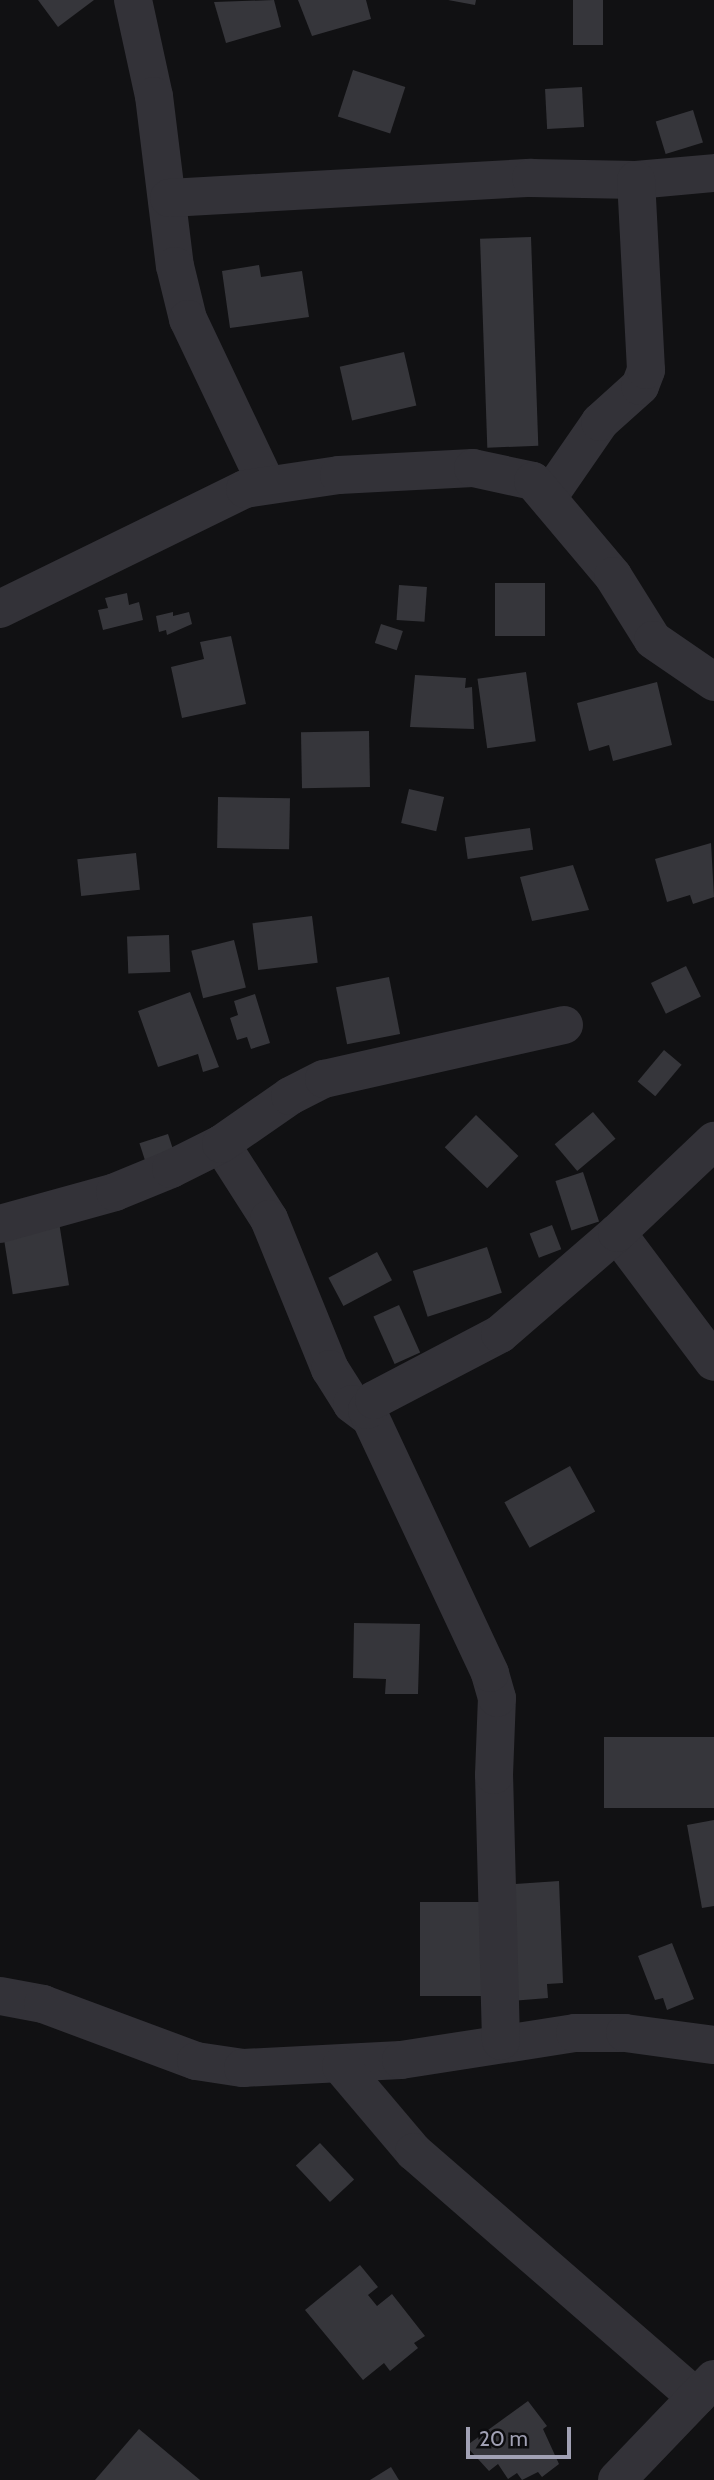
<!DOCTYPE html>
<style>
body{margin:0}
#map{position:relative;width:714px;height:2480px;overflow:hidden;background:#111113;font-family:Cabin,sans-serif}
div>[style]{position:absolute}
.building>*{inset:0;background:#36363b;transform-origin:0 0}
.minor>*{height:38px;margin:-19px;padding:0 19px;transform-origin:19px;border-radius:19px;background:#333238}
span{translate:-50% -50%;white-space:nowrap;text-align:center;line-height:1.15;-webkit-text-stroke:5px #0c0c0e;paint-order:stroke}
.scale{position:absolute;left:466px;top:2427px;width:105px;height:32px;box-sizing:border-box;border:4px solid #a1a1b4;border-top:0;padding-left:9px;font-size:21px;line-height:24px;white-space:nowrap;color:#a1a1b4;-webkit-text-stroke:5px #0c0c0e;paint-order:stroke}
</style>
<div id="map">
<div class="building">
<i style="clip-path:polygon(38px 0,94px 0,58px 27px)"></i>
<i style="clip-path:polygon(274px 0,281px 27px,226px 43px,214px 2px)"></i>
<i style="clip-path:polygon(298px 0,366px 0,371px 19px,312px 36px)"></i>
<i style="clip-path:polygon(448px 0,476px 0,475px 5px)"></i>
<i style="left:573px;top:0;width:30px;height:45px"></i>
<i style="left:353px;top:70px;width:55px;height:49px;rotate:18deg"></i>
<i style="left:582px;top:87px;width:40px;height:37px;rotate:87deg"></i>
<i style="left:693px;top:110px;width:34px;height:39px;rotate:73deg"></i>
<i style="left:531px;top:237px;width:209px;height:51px;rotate:88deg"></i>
<i style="clip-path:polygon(259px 265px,261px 277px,302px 271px,309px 317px,230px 328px,222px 271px)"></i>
<i style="left:404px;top:352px;width:55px;height:66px;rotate:77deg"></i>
<i style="left:495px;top:583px;width:50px;height:53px"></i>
<i style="left:399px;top:585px;width:28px;height:35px;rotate:4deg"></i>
<i style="clip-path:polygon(127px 593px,129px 605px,139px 602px,143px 620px,103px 630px,98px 610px,108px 608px,105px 598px)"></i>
<i style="clip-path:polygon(173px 612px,173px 616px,189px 612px,192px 624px,167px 635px,166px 630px,159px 632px,156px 616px)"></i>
<i style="left:381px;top:624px;width:23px;height:20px;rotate:18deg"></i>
<i style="clip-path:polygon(231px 636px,246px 704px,182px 718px,171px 667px,204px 659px,200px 642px)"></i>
<i style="left:526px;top:672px;width:70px;height:49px;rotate:82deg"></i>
<i style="clip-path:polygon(415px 675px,466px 678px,465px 688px,472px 687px,474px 729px,410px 727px)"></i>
<i style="clip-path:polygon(657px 682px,672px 745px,613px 761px,609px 745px,589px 751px,577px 703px)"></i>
<i style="left:369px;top:731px;width:56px;height:68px;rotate:89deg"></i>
<i style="left:409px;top:789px;width:36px;height:35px;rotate:13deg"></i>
<i style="left:218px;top:797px;width:72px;height:51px;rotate:1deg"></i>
<i style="left:530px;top:828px;width:22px;height:66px;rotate:82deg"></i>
<i style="clip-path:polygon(711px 843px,714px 897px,693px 904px,690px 895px,667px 902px,655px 859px)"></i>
<i style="left:136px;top:853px;width:37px;height:59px;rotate:84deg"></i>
<i style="clip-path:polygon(573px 865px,589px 910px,532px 921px,520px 877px)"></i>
<i style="left:312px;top:916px;width:47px;height:60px;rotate:83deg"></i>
<i style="left:169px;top:935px;width:37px;height:42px;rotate:88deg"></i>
<i style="left:234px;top:940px;width:49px;height:44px;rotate:76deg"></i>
<i style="left:686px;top:966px;width:34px;height:39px;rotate:64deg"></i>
<i style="left:389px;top:977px;width:58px;height:54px;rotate:79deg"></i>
<i style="clip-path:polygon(190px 992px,219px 1067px,203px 1072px,198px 1054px,158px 1067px,138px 1011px)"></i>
<i style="clip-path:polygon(255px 994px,270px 1043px,251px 1049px,247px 1037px,237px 1040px,230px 1018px,238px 1015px,234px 1001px)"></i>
<i style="left:664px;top:1050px;width:23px;height:41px;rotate:40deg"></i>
<i style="left:593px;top:1112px;width:35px;height:50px;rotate:50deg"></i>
<i style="left:476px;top:1115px;width:59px;height:45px;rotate:44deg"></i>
<i style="left:168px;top:1134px;width:23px;height:30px;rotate:72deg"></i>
<i style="left:583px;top:1172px;width:52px;height:29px;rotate:72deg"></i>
<i style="left:59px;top:1222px;width:64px;height:57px;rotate:81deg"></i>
<i style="left:552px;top:1225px;width:26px;height:24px;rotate:69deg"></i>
<i style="left:487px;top:1247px;width:48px;height:78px;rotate:72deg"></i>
<i style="left:377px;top:1252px;width:32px;height:55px;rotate:62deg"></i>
<i style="left:399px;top:1305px;width:52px;height:28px;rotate:66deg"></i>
<i style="left:570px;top:1466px;width:52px;height:75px;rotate:61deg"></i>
<i style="clip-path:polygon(354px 1623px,420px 1624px,418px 1694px,385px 1694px,386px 1679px,353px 1678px)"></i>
<i style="left:714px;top:1737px;width:71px;height:110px;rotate:90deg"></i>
<i style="clip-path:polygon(714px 1820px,714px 1906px,702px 1908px,687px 1825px)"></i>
<i style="clip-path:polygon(559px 1881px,563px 1983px,547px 1984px,548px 1998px,511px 2001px,501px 1885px)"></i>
<i style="left:420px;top:1902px;width:63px;height:94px"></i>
<i style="clip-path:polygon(672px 1943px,694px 1999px,667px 2010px,663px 1998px,655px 2000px,638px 1956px)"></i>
<i style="left:320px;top:2143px;width:50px;height:33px;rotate:47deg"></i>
<i style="clip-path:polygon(360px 2265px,378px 2287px,368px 2295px,377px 2306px,392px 2294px,425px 2336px,414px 2343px,418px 2348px,390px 2371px,384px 2363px,363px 2380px,305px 2310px)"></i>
<i style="clip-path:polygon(528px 2401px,547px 2426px,543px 2429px,559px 2464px,542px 2477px,538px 2472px,522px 2480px,517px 2473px,508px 2479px,498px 2464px,489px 2471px,466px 2446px)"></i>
<i style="clip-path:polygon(139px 2429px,200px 2480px,95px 2480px)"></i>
<i style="clip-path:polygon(391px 2467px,399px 2480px,370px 2480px)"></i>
</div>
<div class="minor">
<i style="left:133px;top:0;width:98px;rotate:77.7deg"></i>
<i style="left:154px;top:96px;width:171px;rotate:83deg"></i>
<i style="left:175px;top:266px;width:55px;rotate:76.2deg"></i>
<i style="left:188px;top:319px;width:182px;rotate:64.6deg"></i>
<i style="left:169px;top:198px;width:363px;rotate:-3.2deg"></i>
<i style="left:531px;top:178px;width:105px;rotate:1.1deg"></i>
<i style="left:636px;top:180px;width:78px;rotate:-5.1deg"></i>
<i style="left:549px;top:496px;width:90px;rotate:-55.4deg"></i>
<i style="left:600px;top:422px;width:54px;rotate:-42deg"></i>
<i style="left:640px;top:386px;width:17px;rotate:-69deg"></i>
<i style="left:646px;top:370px;width:190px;rotate:-93deg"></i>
<i style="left:0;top:609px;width:273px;rotate:-26.1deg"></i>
<i style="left:245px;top:489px;width:95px;rotate:-8.5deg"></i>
<i style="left:339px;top:475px;width:134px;rotate:-3deg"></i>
<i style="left:473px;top:468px;width:61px;rotate:12.2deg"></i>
<i style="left:533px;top:481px;width:124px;rotate:49.9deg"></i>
<i style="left:613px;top:576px;width:75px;rotate:58deg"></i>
<i style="left:653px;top:640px;width:74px;rotate:34.5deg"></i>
<i style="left:221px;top:1144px;width:89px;rotate:57.4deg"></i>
<i style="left:269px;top:1219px;width:162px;rotate:67.9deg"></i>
<i style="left:330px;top:1369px;width:41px;rotate:57.8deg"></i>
<i style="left:352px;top:1404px;width:20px;rotate:37deg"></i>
<i style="left:0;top:1224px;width:119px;rotate:-15.5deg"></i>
<i style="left:115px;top:1192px;width:61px;rotate:-22.3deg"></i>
<i style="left:171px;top:1169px;width:56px;rotate:-26.6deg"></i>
<i style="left:221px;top:1144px;width:84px;rotate:-34.8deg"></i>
<i style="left:290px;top:1096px;width:38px;rotate:-27deg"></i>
<i style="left:324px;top:1079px;width:246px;rotate:-12.7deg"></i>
<i style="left:617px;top:1233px;width:161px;rotate:53.1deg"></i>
<i style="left:0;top:1996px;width:44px;rotate:10.5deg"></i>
<i style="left:43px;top:2004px;width:163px;rotate:20.4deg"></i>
<i style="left:196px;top:2061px;width:48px;rotate:8.5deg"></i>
<i style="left:243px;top:2068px;width:158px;rotate:-2.9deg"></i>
<i style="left:401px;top:2060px;width:176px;rotate:-8.8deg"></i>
<i style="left:575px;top:2033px;width:50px"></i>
<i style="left:625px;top:2033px;width:90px;rotate:7.7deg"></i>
<i style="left:501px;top:2041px;width:266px;rotate:-91.5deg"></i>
<i style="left:494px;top:1775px;width:77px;rotate:-87.8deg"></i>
<i style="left:497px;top:1698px;width:26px;rotate:-106deg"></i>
<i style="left:490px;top:1673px;width:290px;rotate:-115.1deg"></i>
<i style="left:367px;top:1410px;width:12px;rotate:-55deg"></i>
<i style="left:374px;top:1400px;width:142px;rotate:-27.6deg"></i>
<i style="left:500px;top:1334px;width:155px;rotate:-40.8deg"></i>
<i style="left:617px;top:1233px;width:134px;rotate:-43.5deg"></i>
<i style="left:341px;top:2066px;width:113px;rotate:49.7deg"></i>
<i style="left:414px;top:2152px;width:374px;rotate:41deg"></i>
<i style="left:617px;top:2480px;width:140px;rotate:-46.2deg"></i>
</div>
<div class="scale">20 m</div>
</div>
